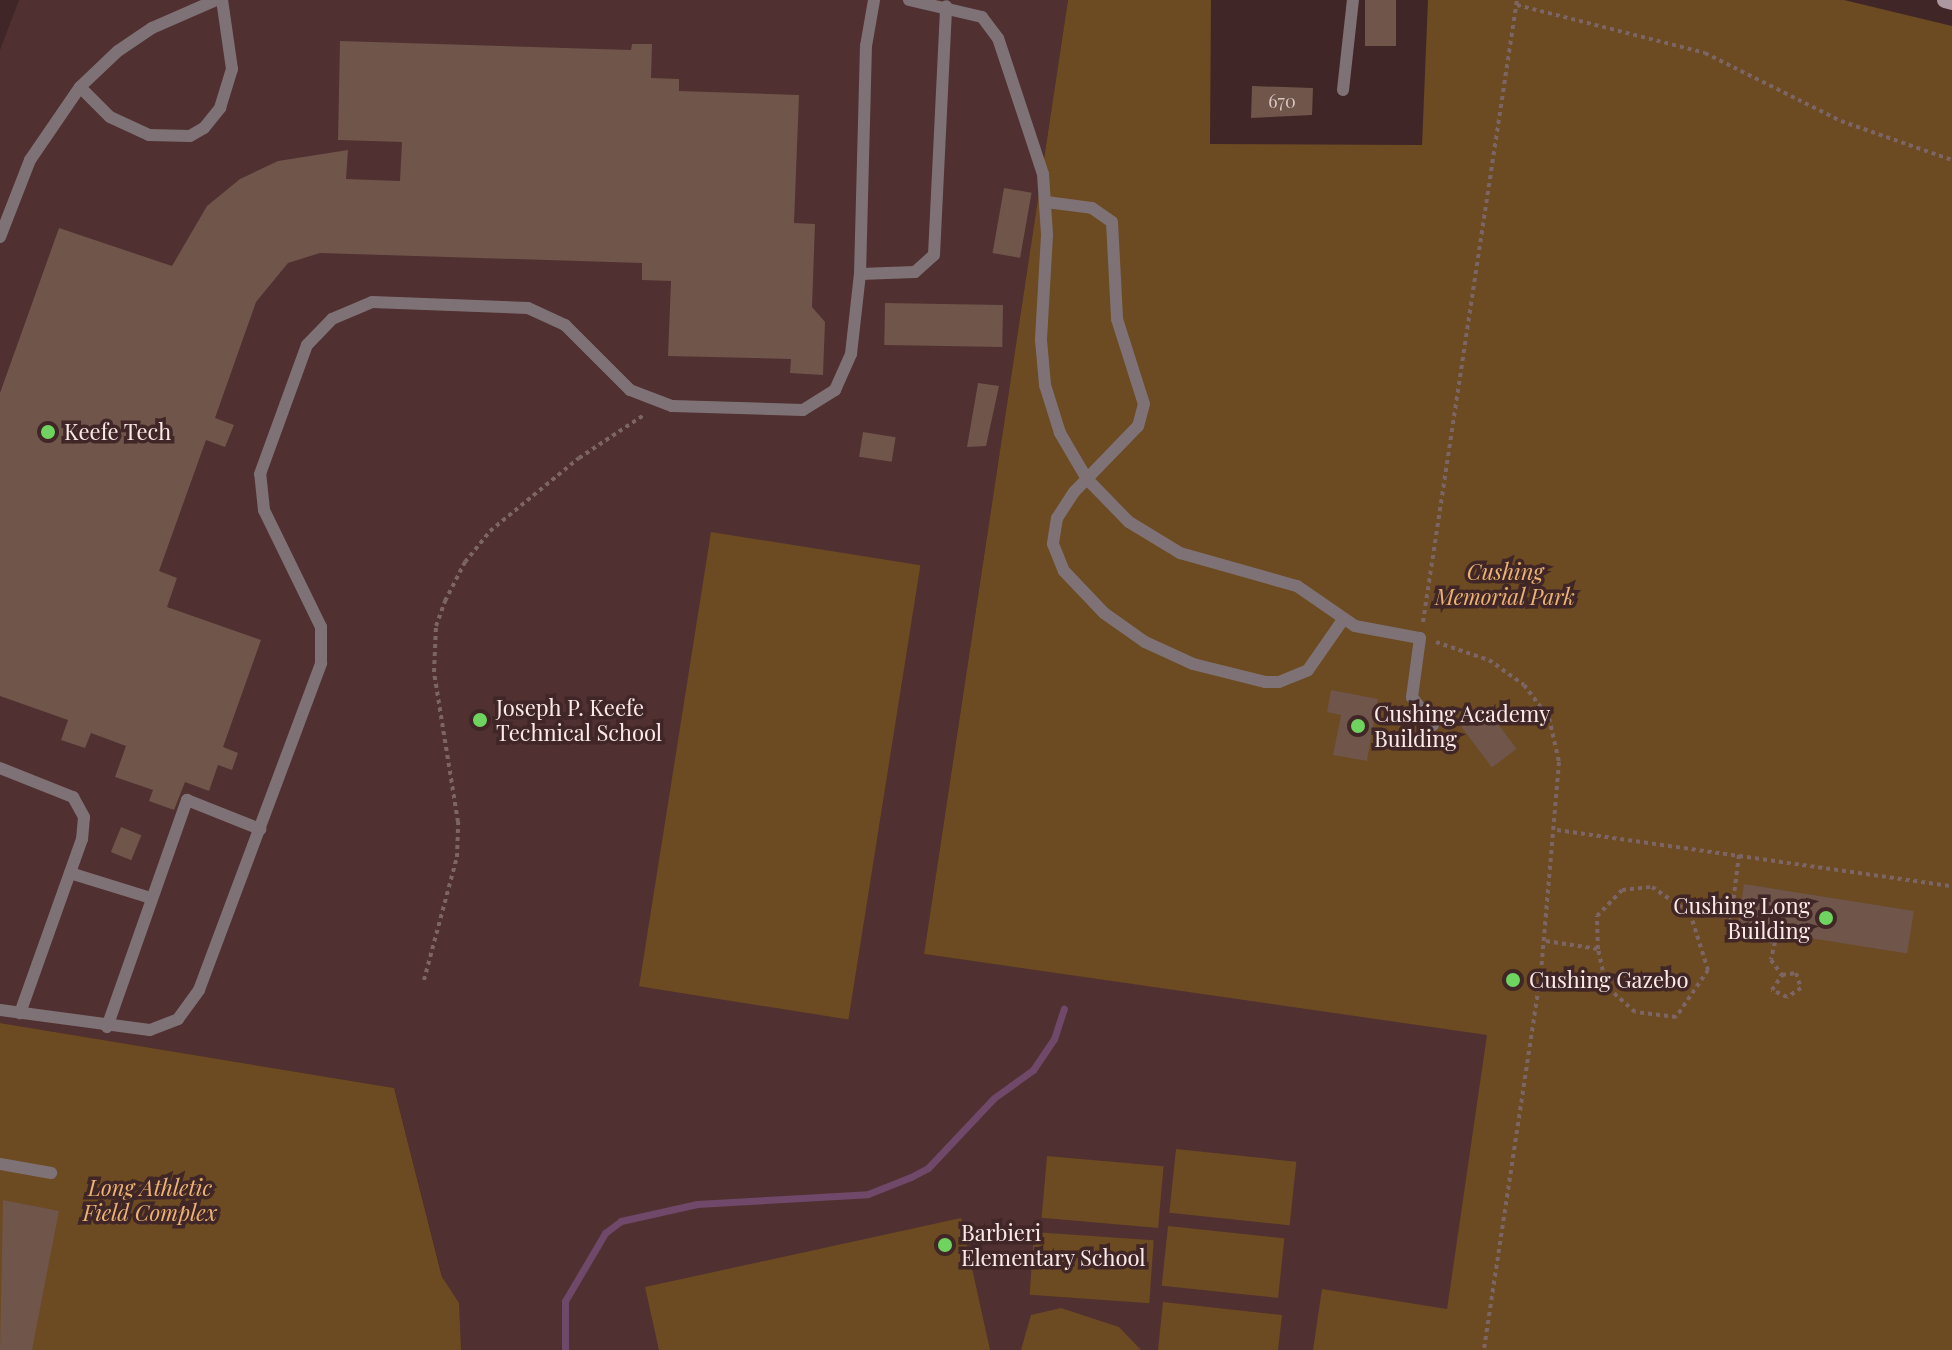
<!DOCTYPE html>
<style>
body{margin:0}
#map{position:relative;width:1952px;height:1350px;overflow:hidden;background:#402626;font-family:"Playfair Display",serif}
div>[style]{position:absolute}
.built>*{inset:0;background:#503030}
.green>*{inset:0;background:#6c4a22;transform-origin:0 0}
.stream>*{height:7px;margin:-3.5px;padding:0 3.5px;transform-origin:3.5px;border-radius:3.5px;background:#70486a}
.building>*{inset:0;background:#6f554a;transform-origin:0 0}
.path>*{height:4px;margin-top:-2px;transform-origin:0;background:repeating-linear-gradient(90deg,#7c6564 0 4px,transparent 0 8px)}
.service>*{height:12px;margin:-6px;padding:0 6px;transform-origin:6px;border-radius:6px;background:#7f7276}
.secondary>*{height:16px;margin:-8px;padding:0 8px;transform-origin:8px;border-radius:8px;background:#ad989f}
.dots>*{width:22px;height:22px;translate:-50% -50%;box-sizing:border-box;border:4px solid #402626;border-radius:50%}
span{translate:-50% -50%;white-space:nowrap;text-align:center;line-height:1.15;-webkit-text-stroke:7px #402626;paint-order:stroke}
.number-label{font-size:18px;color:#d9c5c1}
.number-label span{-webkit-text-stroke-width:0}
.poi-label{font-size:22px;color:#fceae9}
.left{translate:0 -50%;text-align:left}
.right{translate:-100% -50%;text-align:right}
.park-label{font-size:22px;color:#ebb374;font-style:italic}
</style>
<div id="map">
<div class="built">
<i style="clip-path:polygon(19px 0,1068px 0,924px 954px,1488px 1034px,1441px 1350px,461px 1350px,394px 1088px,0 1023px,0 50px)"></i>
</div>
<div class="green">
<i style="clip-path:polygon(1068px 0,1211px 0,1210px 144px,1422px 145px,1428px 0,1844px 0,1952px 26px,1952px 1350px,1313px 1350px,1322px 1289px,1447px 1309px,1487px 1035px,924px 954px)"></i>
<i style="left:711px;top:532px;width:212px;height:460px;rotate:9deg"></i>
<i style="clip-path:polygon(0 1023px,394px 1088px,442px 1277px,459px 1303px,461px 1350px,0 1350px)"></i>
<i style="left:1176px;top:1149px;width:121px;height:64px;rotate:6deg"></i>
<i style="left:1047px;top:1156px;width:117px;height:62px;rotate:5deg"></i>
<i style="clip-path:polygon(961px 1218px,990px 1350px,659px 1350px,645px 1287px)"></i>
<i style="left:1168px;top:1226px;width:117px;height:60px;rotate:6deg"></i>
<i style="left:1034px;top:1232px;width:120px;height:63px;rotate:4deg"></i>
<i style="clip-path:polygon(1163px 1302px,1282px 1315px,1278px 1350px,1158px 1350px)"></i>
<i style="clip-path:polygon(1061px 1308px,1119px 1327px,1141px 1350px,1021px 1350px,1031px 1315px)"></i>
</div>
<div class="stream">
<i style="left:565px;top:1350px;width:49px;rotate:-90deg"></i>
<i style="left:565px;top:1301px;width:79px;rotate:-59.5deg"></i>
<i style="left:605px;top:1233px;width:20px;rotate:-37deg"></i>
<i style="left:621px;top:1221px;width:78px;rotate:-12.6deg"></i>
<i style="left:697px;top:1204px;width:171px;rotate:-3.3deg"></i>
<i style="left:868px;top:1194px;width:46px;rotate:-21.6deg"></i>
<i style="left:911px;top:1177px;width:19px;rotate:-28deg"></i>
<i style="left:928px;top:1168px;width:96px;rotate:-46.7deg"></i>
<i style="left:994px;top:1098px;width:48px;rotate:-35.7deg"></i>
<i style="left:1033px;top:1070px;width:37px;rotate:-56deg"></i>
<i style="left:1054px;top:1039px;width:32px;rotate:-72deg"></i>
</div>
<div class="building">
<i style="left:1365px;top:0;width:31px;height:46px"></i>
<i style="clip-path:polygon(340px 41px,631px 50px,632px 44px,652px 44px,651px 78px,679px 79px,679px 91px,799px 95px,794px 223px,815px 224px,812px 307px,825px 322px,823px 375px,790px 373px,791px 359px,668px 356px,671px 281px,642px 280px,642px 263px,320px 253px,288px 263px,256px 302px,215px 418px,234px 425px,225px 447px,206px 440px,159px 571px,177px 578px,167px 607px,261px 640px,223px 747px,238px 753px,232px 770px,218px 765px,209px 791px,185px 782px,174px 810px,149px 801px,153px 790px,115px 777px,126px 746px,91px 733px,85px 748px,61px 740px,68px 720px,0 696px,0 393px,59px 228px,172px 266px,207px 206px,240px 179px,278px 161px,348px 150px,346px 179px,400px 181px,402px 142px,338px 140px)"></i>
<i style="clip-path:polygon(1252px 86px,1313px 88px,1312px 115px,1251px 118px)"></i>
<i style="left:1004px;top:188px;width:28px;height:66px;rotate:10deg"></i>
<i style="left:885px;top:303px;width:118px;height:42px;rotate:1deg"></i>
<i style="clip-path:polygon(978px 383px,999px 386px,986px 446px,967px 447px)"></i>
<i style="left:863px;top:432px;width:33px;height:25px;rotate:9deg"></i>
<i style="clip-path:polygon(1331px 690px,1378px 699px,1367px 761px,1333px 755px,1341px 715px,1327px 712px)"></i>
<i style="left:1486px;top:708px;width:51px;height:31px;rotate:53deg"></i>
<i style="left:121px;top:827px;width:22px;height:27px;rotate:22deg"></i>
<i style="left:1744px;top:884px;width:172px;height:43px;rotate:9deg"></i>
<i style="clip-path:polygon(3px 1200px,59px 1211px,32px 1350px,0 1350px)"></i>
</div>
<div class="path">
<i style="left:1517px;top:5px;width:194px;rotate:14.3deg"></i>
<i style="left:1705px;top:53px;width:152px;rotate:26.6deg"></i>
<i style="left:1841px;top:121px;width:118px;rotate:19.4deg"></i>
<i style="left:1423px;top:622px;width:629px;rotate:-81.41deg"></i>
<i style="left:1436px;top:642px;width:56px;rotate:18.8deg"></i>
<i style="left:1489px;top:660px;width:43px;rotate:35.5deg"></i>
<i style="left:1524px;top:685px;width:41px;rotate:52.9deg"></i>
<i style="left:1549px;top:718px;width:45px;rotate:77.2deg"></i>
<i style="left:1559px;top:762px;width:211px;rotate:94.9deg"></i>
<i style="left:1541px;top:972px;width:382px;rotate:98.6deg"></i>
<i style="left:1557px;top:830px;width:399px;rotate:8.1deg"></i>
<i style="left:1739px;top:855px;width:80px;rotate:97.2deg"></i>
<i style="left:1729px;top:934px;width:47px;rotate:9.9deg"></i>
<i style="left:1775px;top:942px;width:18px;rotate:103deg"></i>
<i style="left:1771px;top:960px;width:19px;rotate:54deg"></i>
<i style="left:1782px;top:975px;width:14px;rotate:-8deg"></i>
<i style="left:1796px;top:973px;width:16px;rotate:72deg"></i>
<i style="left:1801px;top:988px;width:17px;rotate:147deg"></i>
<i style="left:1787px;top:997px;width:17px;rotate:-155deg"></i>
<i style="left:1772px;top:990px;width:18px;rotate:-56deg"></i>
<i style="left:1690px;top:913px;width:60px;rotate:72.5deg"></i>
<i style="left:1708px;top:970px;width:57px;rotate:124.2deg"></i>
<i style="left:1676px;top:1017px;width:41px;rotate:-173deg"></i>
<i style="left:1635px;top:1012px;width:39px;rotate:-138deg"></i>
<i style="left:1606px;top:986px;width:38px;rotate:-102deg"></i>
<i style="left:1598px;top:949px;width:33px;rotate:-92deg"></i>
<i style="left:1597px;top:916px;width:36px;rotate:-46deg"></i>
<i style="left:1622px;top:890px;width:30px;rotate:-6deg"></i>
<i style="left:1652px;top:887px;width:46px;rotate:34.4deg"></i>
<i style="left:1690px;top:913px;width:41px;rotate:5.6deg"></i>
<i style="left:1546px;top:941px;width:53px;rotate:8.7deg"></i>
<i style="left:424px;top:980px;width:127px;rotate:-75deg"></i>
<i style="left:457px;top:857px;width:35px;rotate:-88deg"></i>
<i style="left:458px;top:822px;width:152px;rotate:-99.1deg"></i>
<i style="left:434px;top:672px;width:46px;rotate:-87.5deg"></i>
<i style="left:436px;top:626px;width:27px;rotate:-70deg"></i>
<i style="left:445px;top:601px;width:44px;rotate:-62.9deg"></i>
<i style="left:465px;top:562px;width:40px;rotate:-51deg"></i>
<i style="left:490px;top:531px;width:115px;rotate:-39.4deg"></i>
<i style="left:579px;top:458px;width:78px;rotate:-33.5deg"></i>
</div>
<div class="service">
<i style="left:909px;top:0;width:75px;rotate:13.1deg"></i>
<i style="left:982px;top:17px;width:26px;rotate:53deg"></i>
<i style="left:998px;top:38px;width:143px;rotate:71.7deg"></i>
<i style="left:1043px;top:174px;width:61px;rotate:86.2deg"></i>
<i style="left:1047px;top:235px;width:105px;rotate:93.3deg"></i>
<i style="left:1041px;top:340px;width:45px;rotate:84.9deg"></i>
<i style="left:1045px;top:385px;width:50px;rotate:72.6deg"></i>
<i style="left:1060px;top:433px;width:53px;rotate:59.6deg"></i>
<i style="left:1087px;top:479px;width:60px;rotate:45.7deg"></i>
<i style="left:1129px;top:522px;width:60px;rotate:31.3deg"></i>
<i style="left:1180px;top:553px;width:122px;rotate:15.8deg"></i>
<i style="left:1297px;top:586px;width:70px;rotate:34.6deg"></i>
<i style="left:1355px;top:626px;width:66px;rotate:10.5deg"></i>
<i style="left:1420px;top:638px;width:60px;rotate:97.7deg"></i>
<i style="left:1412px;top:697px;width:35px;rotate:53deg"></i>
<i style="left:80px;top:87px;width:42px;rotate:45deg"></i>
<i style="left:110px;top:117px;width:43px;rotate:24.8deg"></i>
<i style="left:149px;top:135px;width:41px;rotate:1.4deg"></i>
<i style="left:190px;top:136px;width:16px;rotate:-30deg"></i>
<i style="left:204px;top:128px;width:26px;rotate:-51deg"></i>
<i style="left:220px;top:108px;width:41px;rotate:-72.9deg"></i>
<i style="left:232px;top:69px;width:70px;rotate:-98.2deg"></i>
<i style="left:1343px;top:90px;width:91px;rotate:-83.7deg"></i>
<i style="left:1046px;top:202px;width:46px;rotate:7.4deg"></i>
<i style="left:1092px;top:208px;width:24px;rotate:35deg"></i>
<i style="left:1112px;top:222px;width:97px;rotate:87deg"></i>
<i style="left:1117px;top:319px;width:89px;rotate:72.4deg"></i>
<i style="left:1144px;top:404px;width:23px;rotate:105deg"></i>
<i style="left:1138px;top:426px;width:92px;rotate:134.1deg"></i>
<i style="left:1074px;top:492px;width:31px;rotate:123deg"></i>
<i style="left:1057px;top:518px;width:26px;rotate:99deg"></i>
<i style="left:1053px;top:544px;width:29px;rotate:68deg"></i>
<i style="left:1064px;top:571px;width:58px;rotate:46.4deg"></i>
<i style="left:1104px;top:613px;width:50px;rotate:35.3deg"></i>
<i style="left:1145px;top:642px;width:53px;rotate:24.6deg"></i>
<i style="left:1193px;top:664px;width:74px;rotate:14deg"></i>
<i style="left:1265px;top:682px;width:14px"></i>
<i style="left:1279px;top:682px;width:31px;rotate:-22deg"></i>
<i style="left:1308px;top:670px;width:60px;rotate:-55.2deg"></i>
<i style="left:0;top:237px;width:83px;rotate:-68.7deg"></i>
<i style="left:30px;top:160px;width:88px;rotate:-55.6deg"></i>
<i style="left:80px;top:87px;width:52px;rotate:-43.5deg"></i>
<i style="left:118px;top:51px;width:41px;rotate:-34.1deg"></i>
<i style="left:152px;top:28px;width:70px;rotate:-23.6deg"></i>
<i style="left:860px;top:274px;width:55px;rotate:-2.1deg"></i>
<i style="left:915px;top:272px;width:25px;rotate:-42deg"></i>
<i style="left:934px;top:255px;width:249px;rotate:-87.2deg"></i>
<i style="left:0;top:768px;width:79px;rotate:21.7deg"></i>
<i style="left:73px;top:797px;width:23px;rotate:61deg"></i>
<i style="left:84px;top:817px;width:22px;rotate:95deg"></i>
<i style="left:82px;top:839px;width:185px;rotate:109.6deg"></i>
<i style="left:70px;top:873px;width:85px;rotate:17.2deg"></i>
<i style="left:0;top:1010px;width:151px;rotate:7.6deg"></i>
<i style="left:150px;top:1030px;width:30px;rotate:-21deg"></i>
<i style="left:178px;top:1019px;width:36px;rotate:-54deg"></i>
<i style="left:199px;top:990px;width:349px;rotate:-69.5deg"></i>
<i style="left:321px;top:663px;width:36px;rotate:-90deg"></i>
<i style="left:321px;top:627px;width:130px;rotate:-116deg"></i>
<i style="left:264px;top:510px;width:36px;rotate:-96deg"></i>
<i style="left:260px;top:474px;width:137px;rotate:-70deg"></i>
<i style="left:307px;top:345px;width:36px;rotate:-46deg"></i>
<i style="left:332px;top:319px;width:43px;rotate:-23deg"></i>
<i style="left:372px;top:302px;width:156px;rotate:2.2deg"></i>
<i style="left:528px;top:308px;width:41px;rotate:24.7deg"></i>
<i style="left:565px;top:325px;width:92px;rotate:45deg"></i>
<i style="left:630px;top:390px;width:45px;rotate:20.9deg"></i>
<i style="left:672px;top:406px;width:131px;rotate:1.7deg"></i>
<i style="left:803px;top:410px;width:38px;rotate:-32deg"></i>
<i style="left:835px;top:390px;width:39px;rotate:-66deg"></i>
<i style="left:851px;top:354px;width:81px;rotate:-83.6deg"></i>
<i style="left:860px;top:274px;width:228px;rotate:-88.5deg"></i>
<i style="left:866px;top:46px;width:47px;rotate:-80.1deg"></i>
<i style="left:107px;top:1027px;width:241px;rotate:-70.6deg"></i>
<i style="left:187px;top:800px;width:79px;rotate:21.7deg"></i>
<i style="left:0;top:1164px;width:52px;rotate:10deg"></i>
</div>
<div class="secondary">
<i style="left:1945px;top:0;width:7px;rotate:16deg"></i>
</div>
<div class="dots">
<i style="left:48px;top:432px;background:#6fd360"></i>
<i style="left:480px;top:720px;background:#6fd360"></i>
<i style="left:1358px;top:726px;background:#6fd360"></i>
<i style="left:1826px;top:918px;background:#6fd360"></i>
<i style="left:1513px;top:980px;background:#6fd360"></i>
<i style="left:945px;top:1245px;background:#6fd360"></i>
</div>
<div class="number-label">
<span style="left:1282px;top:101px">670</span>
</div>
<div class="poi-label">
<span class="left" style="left:64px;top:432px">Keefe Tech</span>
<span class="left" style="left:496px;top:720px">Joseph P. Keefe<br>Technical School</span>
<span class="left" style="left:1374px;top:726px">Cushing Academy<br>Building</span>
<span class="right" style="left:1810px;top:918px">Cushing Long<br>Building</span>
<span class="left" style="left:1529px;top:980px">Cushing Gazebo</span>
<span class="left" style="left:961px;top:1245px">Barbieri<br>Elementary School</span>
</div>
<div class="park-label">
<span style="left:1505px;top:584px">Cushing<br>Memorial Park</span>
<span style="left:150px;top:1200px">Long Athletic<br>Field Complex</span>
</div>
</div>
